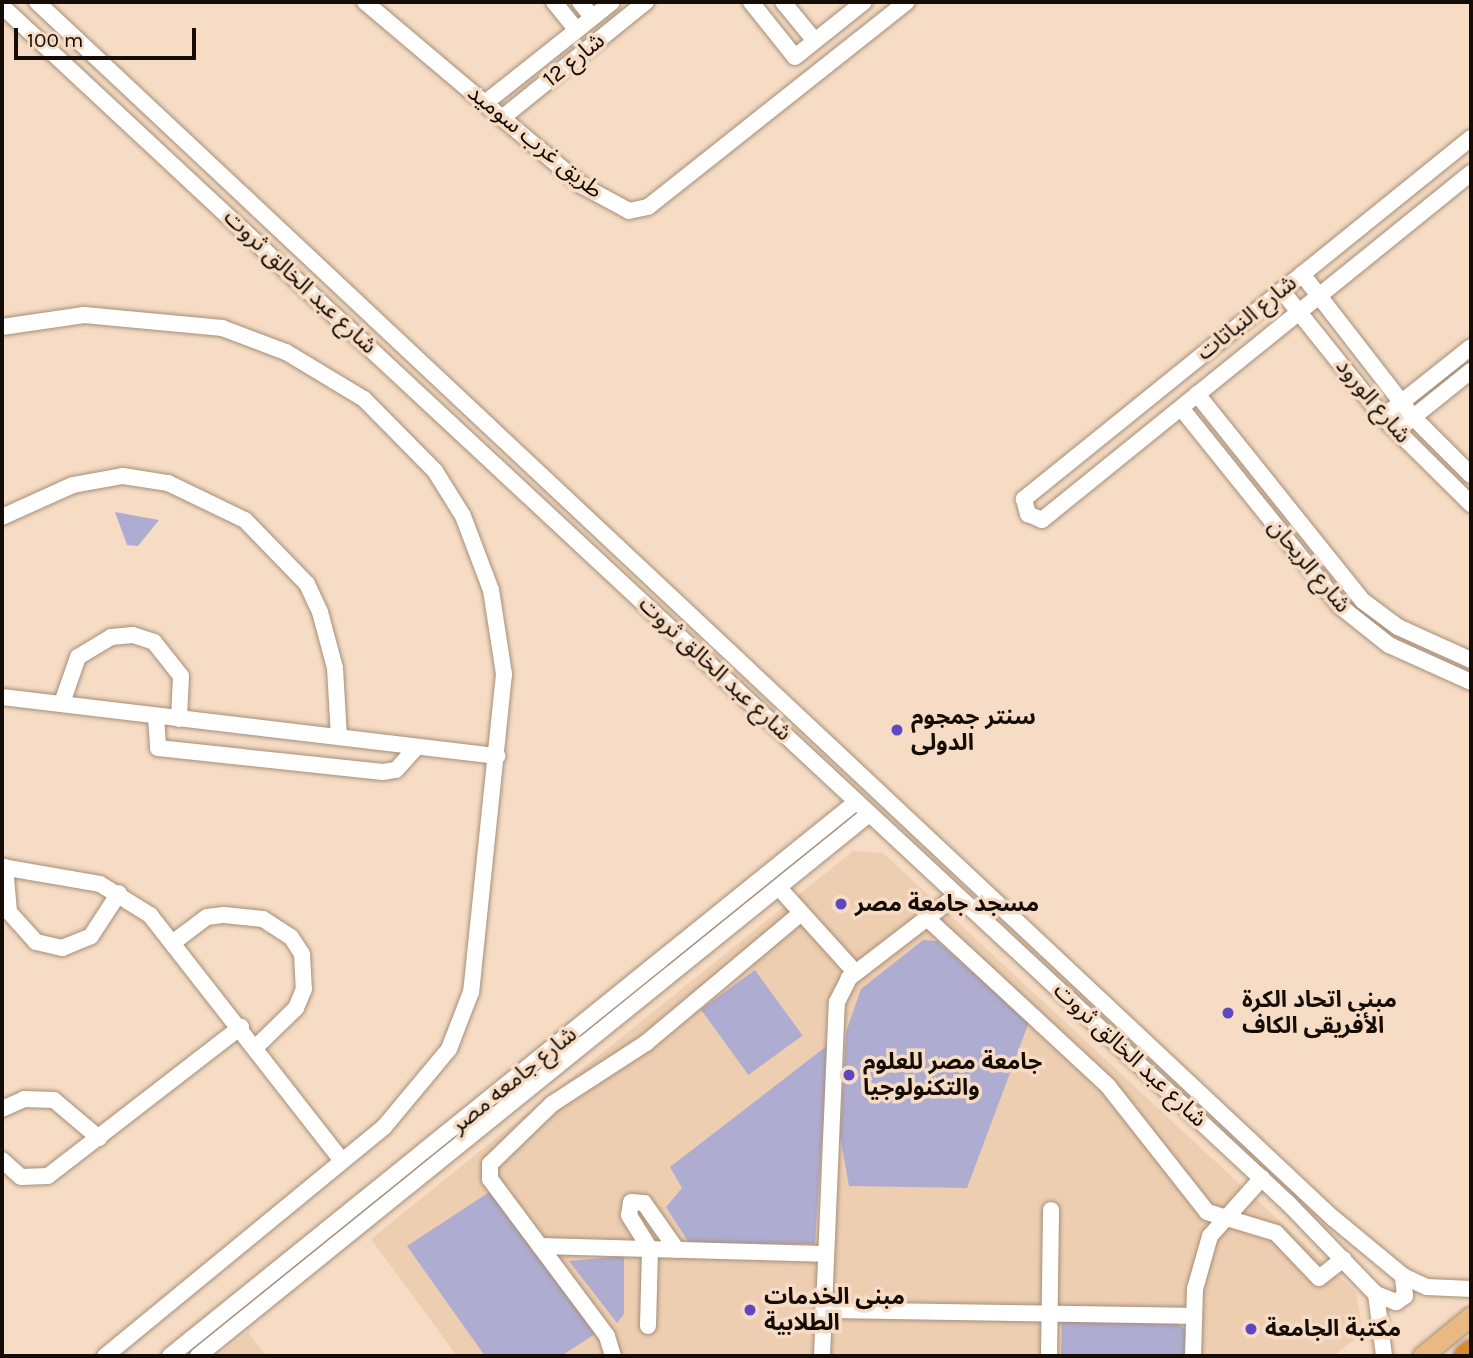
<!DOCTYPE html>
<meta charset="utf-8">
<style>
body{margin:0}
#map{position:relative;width:1473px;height:1358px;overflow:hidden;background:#f6dcc4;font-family:Karla,"Noto Sans Arabic",sans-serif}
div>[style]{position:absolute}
.built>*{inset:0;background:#eeceb1}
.green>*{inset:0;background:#aeacd1;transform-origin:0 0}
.roads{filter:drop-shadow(0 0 2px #a68e78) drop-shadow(0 0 2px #a68e78)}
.minor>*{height:16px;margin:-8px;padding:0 8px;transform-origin:8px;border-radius:8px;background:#fff}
.major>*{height:19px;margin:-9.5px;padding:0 9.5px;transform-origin:9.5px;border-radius:9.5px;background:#e8b983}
.highway>*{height:23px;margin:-11.5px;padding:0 11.5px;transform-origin:11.5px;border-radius:11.5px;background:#d98a31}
.dots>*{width:19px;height:19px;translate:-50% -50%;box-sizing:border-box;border:4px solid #f6dcc4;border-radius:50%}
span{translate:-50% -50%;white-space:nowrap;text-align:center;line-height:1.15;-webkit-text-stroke:7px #f6dcc4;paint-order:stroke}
.street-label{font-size:23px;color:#150d05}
.poi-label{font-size:23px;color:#150d05;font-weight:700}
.left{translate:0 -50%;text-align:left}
.frame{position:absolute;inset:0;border:4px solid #150d05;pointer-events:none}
.scale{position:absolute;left:14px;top:28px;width:182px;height:32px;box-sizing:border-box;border:4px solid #150d05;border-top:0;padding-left:9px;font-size:21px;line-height:24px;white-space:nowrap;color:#150d05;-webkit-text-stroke:5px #f6dcc4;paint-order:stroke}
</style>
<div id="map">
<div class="built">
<i style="clip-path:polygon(853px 851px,883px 853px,1356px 1292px,1363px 1333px,1333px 1356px,457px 1356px,371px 1239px)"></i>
<i style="clip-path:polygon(248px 1332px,266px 1356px,217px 1356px)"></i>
</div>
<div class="green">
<i style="clip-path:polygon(115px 512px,159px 520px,138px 546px,127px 545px)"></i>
<i style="clip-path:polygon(923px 940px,937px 941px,1029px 1022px,967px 1188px,849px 1186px,840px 1136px,846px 1032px,861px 989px)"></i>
<i style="left:755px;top:970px;width:81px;height:67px;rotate:54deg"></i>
<i style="clip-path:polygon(828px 1045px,815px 1244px,689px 1243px,666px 1207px,682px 1188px,670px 1167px)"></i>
<i style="clip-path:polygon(494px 1189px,595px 1334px,561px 1356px,485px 1356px,407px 1246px)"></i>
<i style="clip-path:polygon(624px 1256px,624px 1314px,617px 1323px,569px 1261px)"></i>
<i style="clip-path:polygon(1172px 1320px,1188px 1331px,1187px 1356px,1061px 1356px,1062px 1321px)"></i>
</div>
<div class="roads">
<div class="minor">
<i style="left:37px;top:2px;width:1777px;rotate:43.18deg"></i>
<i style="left:1333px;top:1218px;width:91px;rotate:39.6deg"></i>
<i style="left:1403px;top:1276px;width:26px;rotate:25deg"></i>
<i style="left:1427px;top:1287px;width:44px;rotate:2.6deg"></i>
<i style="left:365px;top:2px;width:285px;rotate:40.2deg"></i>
<i style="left:583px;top:186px;width:52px;rotate:28.5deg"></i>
<i style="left:629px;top:211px;width:19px;rotate:-12deg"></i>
<i style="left:648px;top:207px;width:330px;rotate:-38.4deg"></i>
<i style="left:554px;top:2px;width:36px;rotate:51deg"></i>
<i style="left:580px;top:2px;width:19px;rotate:51deg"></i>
<i style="left:751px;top:2px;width:70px;rotate:51.3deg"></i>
<i style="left:795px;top:57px;width:88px;rotate:-38.6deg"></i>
<i style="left:783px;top:2px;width:50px;rotate:50.6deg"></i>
<i style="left:2px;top:6px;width:1757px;rotate:42.95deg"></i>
<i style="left:1288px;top:1203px;width:127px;rotate:46deg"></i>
<i style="left:1376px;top:1294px;width:63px;rotate:82.6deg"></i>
<i style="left:485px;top:103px;width:162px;rotate:-38.5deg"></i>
<i style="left:502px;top:118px;width:185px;rotate:-38.9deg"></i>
<i style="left:1471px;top:138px;width:575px;rotate:141.08deg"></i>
<i style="left:1024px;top:499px;width:16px;rotate:75deg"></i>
<i style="left:1028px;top:514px;width:15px;rotate:23deg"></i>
<i style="left:1042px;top:520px;width:552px;rotate:-38.97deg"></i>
<i style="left:1302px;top:274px;width:181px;rotate:52.2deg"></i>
<i style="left:1413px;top:417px;width:82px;rotate:45deg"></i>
<i style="left:1282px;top:291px;width:161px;rotate:51.3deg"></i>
<i style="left:1383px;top:417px;width:124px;rotate:44.7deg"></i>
<i style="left:2px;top:327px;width:83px;rotate:-8.3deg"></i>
<i style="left:84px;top:315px;width:139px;rotate:5.4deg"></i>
<i style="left:222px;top:328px;width:68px;rotate:20.6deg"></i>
<i style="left:286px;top:352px;width:91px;rotate:31.1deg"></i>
<i style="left:364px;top:399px;width:101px;rotate:45.4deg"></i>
<i style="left:435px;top:471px;width:53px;rotate:58.1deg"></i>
<i style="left:463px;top:516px;width:79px;rotate:69.3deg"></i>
<i style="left:491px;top:590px;width:85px;rotate:81.2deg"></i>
<i style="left:504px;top:674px;width:320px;rotate:95.9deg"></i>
<i style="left:471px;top:992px;width:61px;rotate:111.1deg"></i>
<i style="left:449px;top:1049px;width:102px;rotate:129.8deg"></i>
<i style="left:384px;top:1127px;width:361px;rotate:140.6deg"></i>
<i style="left:1197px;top:394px;width:265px;rotate:51.3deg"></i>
<i style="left:1363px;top:601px;width:44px;rotate:36.6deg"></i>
<i style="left:1398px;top:627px;width:80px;rotate:24.3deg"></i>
<i style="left:1181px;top:408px;width:255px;rotate:51.2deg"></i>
<i style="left:1341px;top:607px;width:61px;rotate:38.4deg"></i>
<i style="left:1389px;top:645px;width:90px;rotate:24.3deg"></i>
<i style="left:1383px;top:417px;width:112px;rotate:-38.5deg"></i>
<i style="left:1406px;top:423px;width:83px;rotate:-38.7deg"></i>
<i style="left:2px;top:517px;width:78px;rotate:-24.3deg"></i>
<i style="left:73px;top:485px;width:51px;rotate:-10.2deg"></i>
<i style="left:123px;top:476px;width:46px;rotate:8.8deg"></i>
<i style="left:168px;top:483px;width:85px;rotate:25.7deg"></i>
<i style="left:245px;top:520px;width:89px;rotate:45.9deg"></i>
<i style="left:307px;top:584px;width:31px;rotate:65deg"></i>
<i style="left:320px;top:612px;width:58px;rotate:75deg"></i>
<i style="left:335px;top:668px;width:69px;rotate:86.7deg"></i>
<i style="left:2px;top:697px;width:499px;rotate:6.8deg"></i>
<i style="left:62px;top:703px;width:49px;rotate:-70.8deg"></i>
<i style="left:78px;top:657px;width:39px;rotate:-31deg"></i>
<i style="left:111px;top:637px;width:22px;rotate:-5deg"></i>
<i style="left:133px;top:635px;width:22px;rotate:18deg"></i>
<i style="left:154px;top:642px;width:43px;rotate:51.5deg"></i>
<i style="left:181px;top:676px;width:43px;rotate:92.7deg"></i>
<i style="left:156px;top:717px;width:31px;rotate:86deg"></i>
<i style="left:158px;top:748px;width:226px;rotate:6.1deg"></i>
<i style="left:383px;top:772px;width:13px;rotate:-9deg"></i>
<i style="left:396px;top:770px;width:28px;rotate:-48deg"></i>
<i style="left:2px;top:867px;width:99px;rotate:9.8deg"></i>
<i style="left:100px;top:884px;width:59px;rotate:31.8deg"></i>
<i style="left:150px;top:915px;width:312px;rotate:52deg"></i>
<i style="left:5px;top:867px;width:45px;rotate:84.9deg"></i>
<i style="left:9px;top:912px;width:40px;rotate:48deg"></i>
<i style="left:36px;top:942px;width:27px;rotate:13deg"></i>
<i style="left:62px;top:948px;width:31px;rotate:-22deg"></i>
<i style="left:91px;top:936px;width:51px;rotate:-56.9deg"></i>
<i style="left:780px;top:889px;width:113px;rotate:47.9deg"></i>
<i style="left:929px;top:920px;width:244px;rotate:42.8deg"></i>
<i style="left:1108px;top:1086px;width:160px;rotate:51.8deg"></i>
<i style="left:1207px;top:1212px;width:72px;rotate:16.9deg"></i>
<i style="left:1276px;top:1233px;width:62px;rotate:46.3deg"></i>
<i style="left:1319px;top:1278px;width:31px;rotate:-38deg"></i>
<i style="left:175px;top:941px;width:40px;rotate:-37deg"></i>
<i style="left:207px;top:917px;width:17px;rotate:-7deg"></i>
<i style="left:224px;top:915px;width:39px;rotate:6deg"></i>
<i style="left:263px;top:919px;width:33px;rotate:33deg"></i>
<i style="left:291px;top:937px;width:20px;rotate:57deg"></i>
<i style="left:302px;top:954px;width:35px;rotate:87deg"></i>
<i style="left:304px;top:989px;width:21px;rotate:113deg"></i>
<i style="left:296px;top:1008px;width:56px;rotate:135.7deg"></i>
<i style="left:2px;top:1109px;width:24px;rotate:-24deg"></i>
<i style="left:24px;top:1099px;width:30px;rotate:2deg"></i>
<i style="left:54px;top:1100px;width:59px;rotate:40.2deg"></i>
<i style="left:2px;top:1160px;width:25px;rotate:42deg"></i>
<i style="left:21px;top:1177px;width:27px;rotate:-2deg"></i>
<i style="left:48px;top:1176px;width:244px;rotate:-37.7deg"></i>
<i style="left:540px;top:1246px;width:283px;rotate:1.6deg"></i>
<i style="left:1376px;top:1294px;width:22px;rotate:22deg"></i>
<i style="left:1396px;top:1302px;width:11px;rotate:-34deg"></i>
<i style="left:1405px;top:1296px;width:20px;rotate:-96deg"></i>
<i style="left:823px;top:1310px;width:370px;rotate:0.9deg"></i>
<i style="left:648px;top:1326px;width:77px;rotate:-88.5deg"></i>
<i style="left:650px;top:1249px;width:40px;rotate:-122deg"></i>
<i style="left:629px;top:1215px;width:13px;rotate:-81deg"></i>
<i style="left:631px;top:1202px;width:13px;rotate:4deg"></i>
<i style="left:644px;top:1203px;width:57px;rotate:54.9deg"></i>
<i style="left:170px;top:1356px;width:882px;rotate:-38.92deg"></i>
<i style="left:198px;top:1356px;width:863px;rotate:-38.93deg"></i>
<i style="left:613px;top:1356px;width:21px;rotate:-107deg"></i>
<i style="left:607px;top:1336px;width:196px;rotate:-126.7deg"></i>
<i style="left:490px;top:1179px;width:15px;rotate:-90deg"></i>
<i style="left:490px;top:1164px;width:86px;rotate:-44.1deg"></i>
<i style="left:552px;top:1104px;width:112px;rotate:-33deg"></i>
<i style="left:646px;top:1043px;width:201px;rotate:-40deg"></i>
<i style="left:822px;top:1356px;width:354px;rotate:-87.6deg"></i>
<i style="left:837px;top:1002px;width:27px;rotate:-63deg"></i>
<i style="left:849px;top:978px;width:135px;rotate:-37.5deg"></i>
<i style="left:1049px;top:1356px;width:146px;rotate:-89.2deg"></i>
<i style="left:1193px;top:1356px;width:67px;rotate:-88.3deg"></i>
<i style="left:1195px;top:1289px;width:55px;rotate:-74.2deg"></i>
<i style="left:1210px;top:1236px;width:78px;rotate:-48.1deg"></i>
</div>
<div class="major">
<i style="left:1422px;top:1356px;width:63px;rotate:-39.2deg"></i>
</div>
<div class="highway">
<i style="left:1465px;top:1356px;width:8px;rotate:-40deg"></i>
</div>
</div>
<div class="dots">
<i style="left:897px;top:730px;background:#5f47c0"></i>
<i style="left:841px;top:904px;background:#5f47c0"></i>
<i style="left:1228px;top:1013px;background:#5f47c0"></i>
<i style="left:849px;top:1075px;background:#5f47c0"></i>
<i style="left:750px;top:1310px;background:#5f47c0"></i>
<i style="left:1251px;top:1329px;background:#5f47c0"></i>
</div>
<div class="street-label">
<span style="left:574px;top:60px;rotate:-39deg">شارع 12</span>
<span style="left:535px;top:142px;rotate:39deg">طريق غرب سوميد</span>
<span style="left:300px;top:282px;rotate:43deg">شارع عبد الخالق ثروت</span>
<span style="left:1247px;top:318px;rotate:-39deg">شارع النباتات</span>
<span style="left:1373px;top:401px;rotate:50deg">شارع الورود</span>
<span style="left:1309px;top:566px;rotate:50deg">شارع الريحان</span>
<span style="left:715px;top:669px;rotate:43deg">شارع عبد الخالق ثروت</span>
<span style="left:1130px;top:1055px;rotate:43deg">شارع عبد الخالق ثروت</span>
<span style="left:514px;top:1080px;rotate:-39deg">شارع جامعه مصر</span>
</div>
<div class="poi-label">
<span class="left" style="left:911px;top:730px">سنتر جمجوم<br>الدولى</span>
<span class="left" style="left:855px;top:904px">مسجد جامعة مصر</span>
<span class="left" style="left:1242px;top:1013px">مبنى اتحاد الكرة<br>الأفريقى الكاف</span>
<span class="left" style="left:863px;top:1075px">جامعة مصر للعلوم<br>والتكنولوجيا</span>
<span class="left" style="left:764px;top:1310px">مبنى الخدمات<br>الطلابية</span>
<span class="left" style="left:1265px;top:1329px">مكتبة الجامعة</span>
</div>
<div class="frame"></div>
<div class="scale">100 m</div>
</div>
